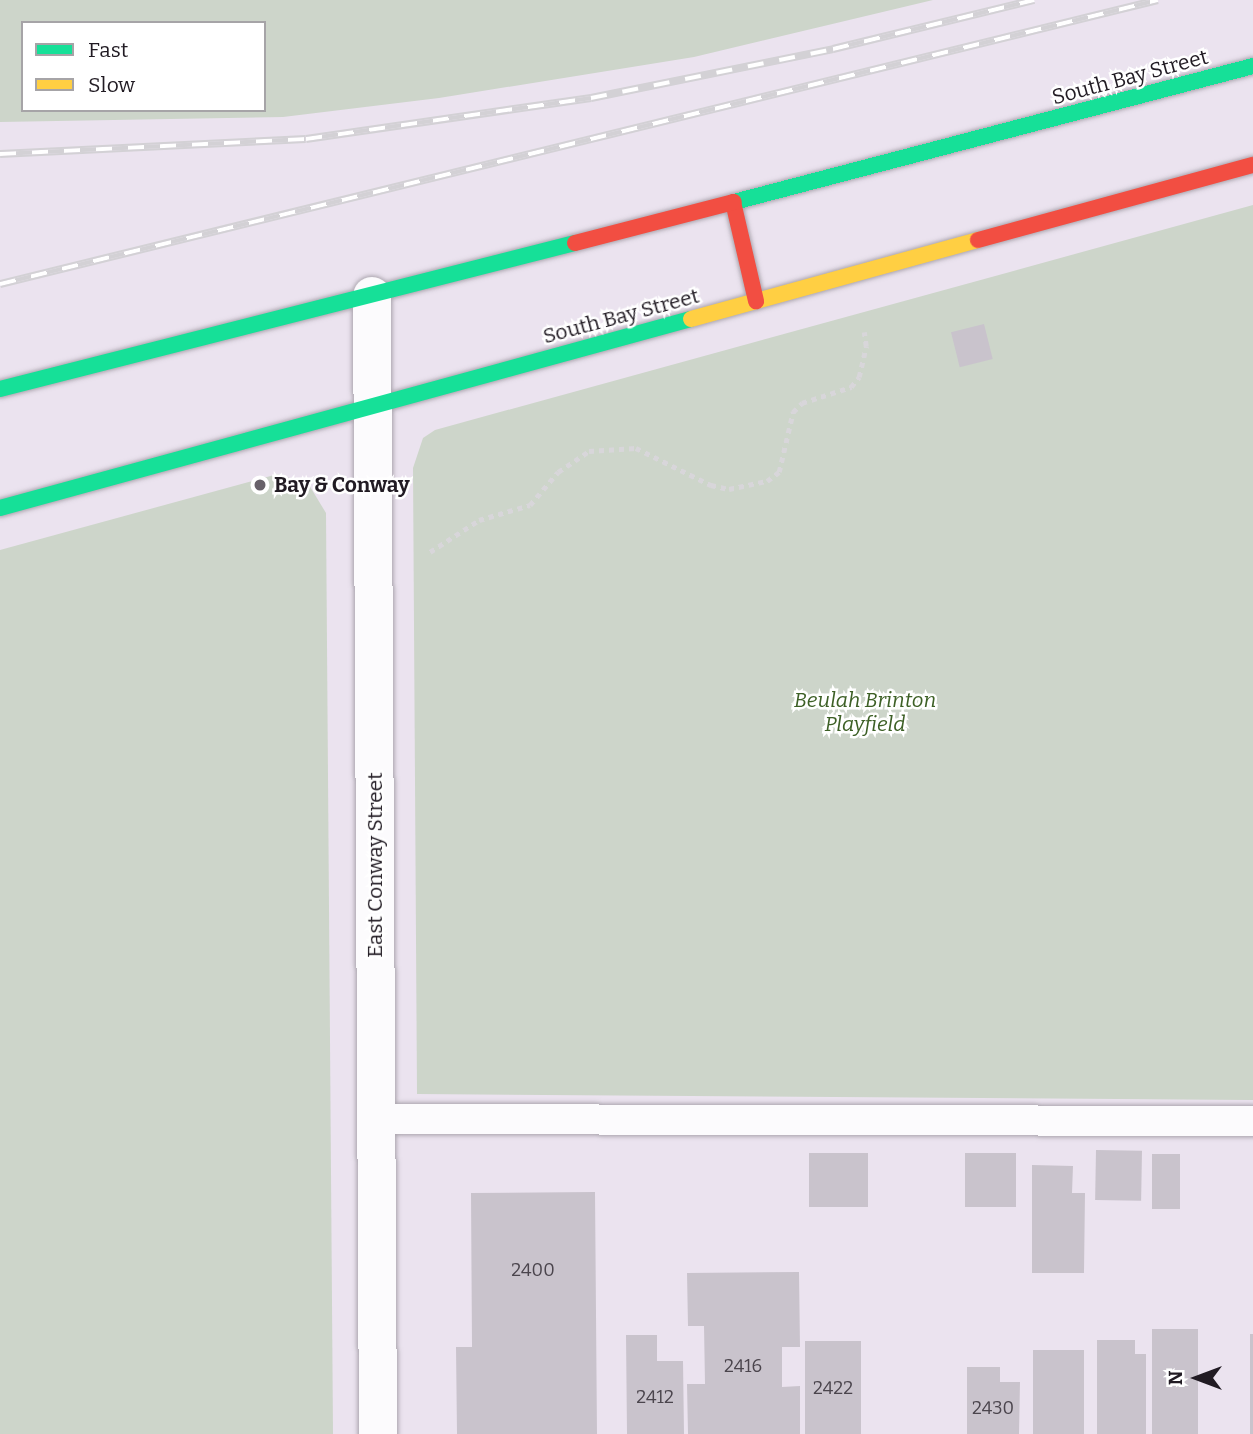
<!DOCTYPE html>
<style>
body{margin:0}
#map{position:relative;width:1253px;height:1434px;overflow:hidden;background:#ebe3ef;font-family:Bitter,serif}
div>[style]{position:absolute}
.green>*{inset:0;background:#cdd5ca}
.building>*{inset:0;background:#c9c3cc;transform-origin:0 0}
.path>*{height:4.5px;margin-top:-2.25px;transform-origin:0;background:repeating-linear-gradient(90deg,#d8d6da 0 5px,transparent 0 10px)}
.roads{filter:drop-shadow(0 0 2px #aca6af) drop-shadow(0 0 2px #aca6af)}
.lane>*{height:30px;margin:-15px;padding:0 15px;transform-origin:15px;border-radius:15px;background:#fcfbfd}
.street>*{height:38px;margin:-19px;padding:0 19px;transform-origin:19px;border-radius:19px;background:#fcfbfd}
.fast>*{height:16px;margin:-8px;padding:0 8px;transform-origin:8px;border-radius:8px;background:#16e098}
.slow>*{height:16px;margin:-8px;padding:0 8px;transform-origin:8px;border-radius:8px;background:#ffcf43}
.jam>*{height:16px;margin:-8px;padding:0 8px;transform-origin:8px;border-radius:8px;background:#f24e42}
.rail>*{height:8px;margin-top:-4px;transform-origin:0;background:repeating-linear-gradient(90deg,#fff 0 16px,#d3d1d5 0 32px);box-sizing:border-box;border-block:2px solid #d3d1d5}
.dots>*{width:19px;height:19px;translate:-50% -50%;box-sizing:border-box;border:4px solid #fff;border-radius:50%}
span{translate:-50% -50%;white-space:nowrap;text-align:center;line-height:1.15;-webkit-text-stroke:5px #fff;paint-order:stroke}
.number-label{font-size:18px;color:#4b454d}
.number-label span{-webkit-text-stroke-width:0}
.street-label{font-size:21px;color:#211b23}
.poi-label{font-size:21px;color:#211b23;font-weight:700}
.left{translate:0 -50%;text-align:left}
.park-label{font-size:21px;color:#3d6026;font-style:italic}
.legend{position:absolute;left:21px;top:21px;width:245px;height:91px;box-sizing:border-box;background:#fff;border:2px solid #a6a4a7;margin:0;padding:9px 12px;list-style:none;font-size:21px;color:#211b23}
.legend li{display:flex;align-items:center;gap:14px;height:35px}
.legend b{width:35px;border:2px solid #a6a4a7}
.north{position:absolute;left:1162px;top:1343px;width:70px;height:70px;-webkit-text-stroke:5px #fff;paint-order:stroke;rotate:270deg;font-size:19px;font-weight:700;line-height:28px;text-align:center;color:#211b23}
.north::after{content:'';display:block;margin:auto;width:24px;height:32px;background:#211b23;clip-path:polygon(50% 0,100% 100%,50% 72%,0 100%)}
</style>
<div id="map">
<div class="green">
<i style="clip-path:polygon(evenodd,0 0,933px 0,694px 57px,439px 98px,283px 117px,0 122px,0 0,23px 23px,264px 23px,264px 110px,23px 110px,23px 23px)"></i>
<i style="clip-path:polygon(1253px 205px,1253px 1100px,417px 1094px,413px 468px,423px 438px,435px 430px)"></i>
<i style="clip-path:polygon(278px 474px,309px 485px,326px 513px,333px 1434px,0 1434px,0 550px)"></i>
</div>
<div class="building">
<i style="left:984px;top:324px;width:36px;height:34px;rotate:76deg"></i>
<i style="left:1096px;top:1150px;width:46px;height:50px;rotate:1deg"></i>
<i style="left:809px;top:1153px;width:59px;height:54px"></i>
<i style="left:965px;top:1153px;width:51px;height:54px"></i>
<i style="left:1152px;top:1154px;width:28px;height:55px"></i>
<i style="clip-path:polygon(1032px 1165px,1073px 1166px,1072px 1193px,1085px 1193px,1084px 1273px,1032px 1273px)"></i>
<i style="clip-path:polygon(595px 1192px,597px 1434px,457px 1434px,456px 1347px,472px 1347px,471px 1193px)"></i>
<i style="clip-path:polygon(799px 1272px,800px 1347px,782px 1347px,782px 1387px,800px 1386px,800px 1434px,688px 1434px,687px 1384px,705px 1384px,704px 1326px,688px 1326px,687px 1273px)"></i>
<i style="left:1152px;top:1329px;width:46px;height:105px"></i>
<i style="left:1250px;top:1334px;width:3px;height:100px"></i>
<i style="clip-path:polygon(626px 1335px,657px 1335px,657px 1361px,683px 1361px,684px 1434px,627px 1434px)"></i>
<i style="clip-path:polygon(1097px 1340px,1135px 1340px,1135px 1354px,1146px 1354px,1146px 1434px,1097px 1434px)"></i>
<i style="left:805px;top:1341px;width:56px;height:93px"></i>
<i style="left:1033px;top:1350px;width:51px;height:84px"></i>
<i style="clip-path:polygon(967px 1367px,1000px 1367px,1000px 1382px,1020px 1382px,1019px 1434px,967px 1434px)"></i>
</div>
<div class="path">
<i style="left:430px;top:552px;width:59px;rotate:-33.1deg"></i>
<i style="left:479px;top:520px;width:53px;rotate:-16.4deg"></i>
<i style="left:530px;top:505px;width:43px;rotate:-49.7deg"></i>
<i style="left:558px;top:472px;width:37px;rotate:-34deg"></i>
<i style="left:589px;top:451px;width:47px;rotate:-3.7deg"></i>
<i style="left:636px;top:448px;width:84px;rotate:26.3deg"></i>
<i style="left:711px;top:485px;width:18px;rotate:13deg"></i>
<i style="left:729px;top:489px;width:39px;rotate:-12deg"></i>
<i style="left:767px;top:481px;width:15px;rotate:-37deg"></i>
<i style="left:779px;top:472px;width:62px;rotate:-76.9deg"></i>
<i style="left:793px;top:412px;width:13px;rotate:-45deg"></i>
<i style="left:802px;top:403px;width:52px;rotate:-18.1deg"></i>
<i style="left:851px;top:387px;width:13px;rotate:-51deg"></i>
<i style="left:859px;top:377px;width:32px;rotate:-77deg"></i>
<i style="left:866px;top:346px;width:14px;rotate:-98deg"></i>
</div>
<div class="roads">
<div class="lane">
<i style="left:376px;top:1119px;width:877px;rotate:0.13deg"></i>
</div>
<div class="street">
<i style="left:372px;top:296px;width:1138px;rotate:89.7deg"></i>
</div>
<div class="fast">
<i style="left:734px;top:202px;width:537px;rotate:-14.68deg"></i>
<i style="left:0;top:389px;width:593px;rotate:-14.25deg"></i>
<i style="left:0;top:508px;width:716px;rotate:-15.3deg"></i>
</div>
<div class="slow">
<i style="left:691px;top:319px;width:298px;rotate:-15.4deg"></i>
</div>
<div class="jam">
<i style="left:733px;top:202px;width:102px;rotate:76.9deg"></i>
<i style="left:978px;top:240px;width:285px;rotate:-15.3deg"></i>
<i style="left:575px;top:243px;width:164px;rotate:-14.5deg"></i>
</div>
</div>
<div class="rail">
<i style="left:0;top:154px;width:306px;rotate:-2.8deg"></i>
<i style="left:306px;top:139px;width:288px;rotate:-8.2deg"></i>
<i style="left:591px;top:98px;width:247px;rotate:-11.4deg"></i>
<i style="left:833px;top:49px;width:207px;rotate:-13.7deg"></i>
<i style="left:0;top:284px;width:1192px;rotate:-13.78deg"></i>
</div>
<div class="dots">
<i style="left:260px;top:485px;background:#68616a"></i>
</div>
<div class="number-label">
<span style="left:533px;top:1270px">2400</span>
<span style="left:743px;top:1366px">2416</span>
<span style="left:833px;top:1388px">2422</span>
<span style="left:655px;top:1397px">2412</span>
<span style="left:993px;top:1408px">2430</span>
</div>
<div class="street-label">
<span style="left:1130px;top:77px;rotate:-15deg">South Bay Street</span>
<span style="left:621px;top:316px;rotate:-15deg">South Bay Street</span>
<span style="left:375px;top:865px;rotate:-90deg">East Conway Street</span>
</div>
<div class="poi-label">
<span class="left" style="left:274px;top:485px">Bay &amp; Conway</span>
</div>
<div class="park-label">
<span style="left:865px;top:712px">Beulah Brinton<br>Playfield</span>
</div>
<ul class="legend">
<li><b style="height:9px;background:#16e098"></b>Fast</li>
<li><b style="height:9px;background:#ffcf43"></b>Slow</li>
</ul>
<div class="north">N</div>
</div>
